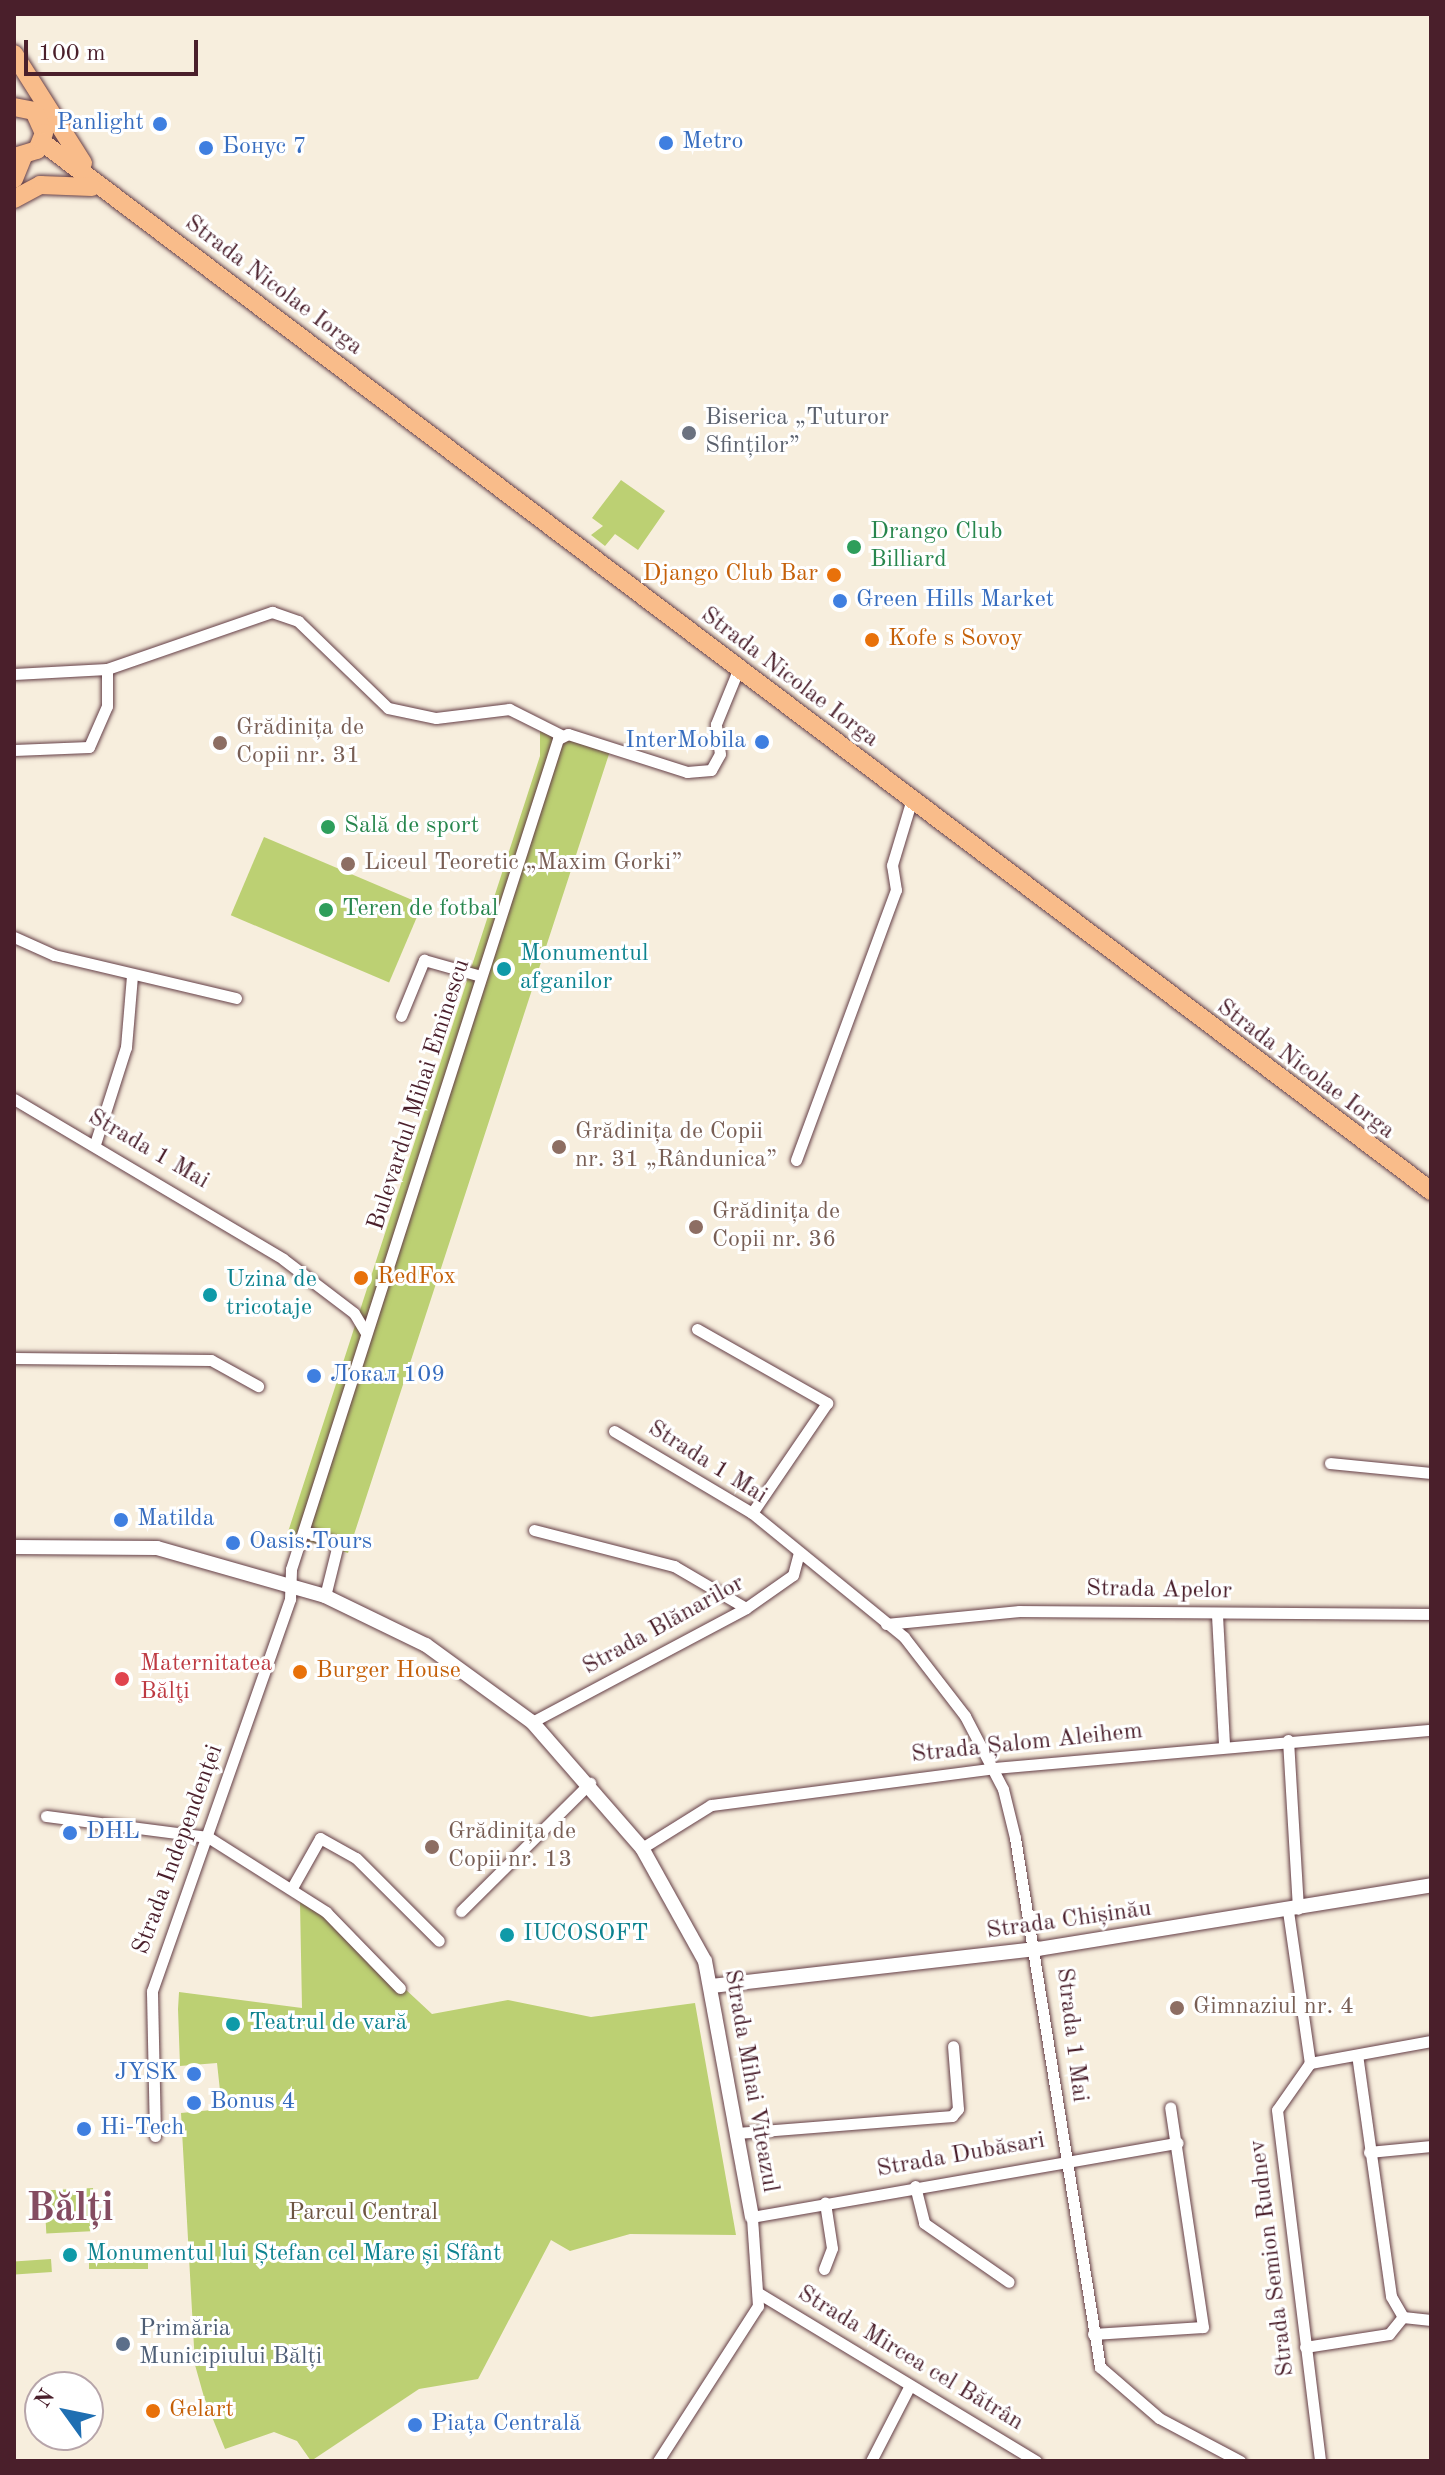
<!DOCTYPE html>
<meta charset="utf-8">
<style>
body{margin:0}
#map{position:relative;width:1445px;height:2475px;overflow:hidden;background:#f7eedd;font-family:"Old Standard TT",serif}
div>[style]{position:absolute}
.green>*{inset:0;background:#bcd073;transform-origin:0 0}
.roads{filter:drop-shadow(0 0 2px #643e46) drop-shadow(0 0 2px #643e46)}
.minor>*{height:11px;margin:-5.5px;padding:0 5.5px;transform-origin:5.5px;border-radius:5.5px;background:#fff}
.tertiary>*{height:14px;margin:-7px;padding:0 7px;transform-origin:7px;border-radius:7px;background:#fff}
.primary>*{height:18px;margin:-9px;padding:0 9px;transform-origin:9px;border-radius:9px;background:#f9bc8a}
.dots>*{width:22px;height:22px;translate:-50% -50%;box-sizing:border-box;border:4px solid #fff;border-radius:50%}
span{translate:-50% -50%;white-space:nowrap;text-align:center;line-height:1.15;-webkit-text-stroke:6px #fff;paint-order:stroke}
.shop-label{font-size:24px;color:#366cbe}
.right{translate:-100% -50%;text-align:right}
.left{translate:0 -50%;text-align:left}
.street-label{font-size:24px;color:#4a1f2b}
.worship-label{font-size:24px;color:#5b616d}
.leisure-label{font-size:24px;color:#27864d}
.food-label{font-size:24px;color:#c56008}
.education-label{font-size:24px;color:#785e54}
.culture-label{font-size:24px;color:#0d838f}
.health-label{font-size:24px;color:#be3a42}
.park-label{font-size:24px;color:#6c5441}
.service-label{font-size:24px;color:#4e5e75}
.town-label{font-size:40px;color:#844c61;font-weight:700}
.frame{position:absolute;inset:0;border:16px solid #4a1f2b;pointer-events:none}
.north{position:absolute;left:24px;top:2371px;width:80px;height:80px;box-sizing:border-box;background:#fff;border:2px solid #b7a5aa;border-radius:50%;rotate:303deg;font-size:22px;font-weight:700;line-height:32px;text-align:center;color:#4a1f2b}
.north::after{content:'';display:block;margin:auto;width:28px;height:36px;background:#1f6fb2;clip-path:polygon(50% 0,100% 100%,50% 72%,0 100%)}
.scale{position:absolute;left:24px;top:40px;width:174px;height:36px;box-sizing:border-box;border:4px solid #4a1f2b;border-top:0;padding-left:10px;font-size:24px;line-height:28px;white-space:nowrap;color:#4a1f2b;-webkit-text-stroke:6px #fff;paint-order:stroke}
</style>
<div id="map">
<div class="green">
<i style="clip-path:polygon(621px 480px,665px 511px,638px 550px,615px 534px,605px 546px,591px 535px,603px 526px,592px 518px)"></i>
<i style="clip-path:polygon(540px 731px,610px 751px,348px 1553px,287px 1535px,540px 756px)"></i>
<i style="left:264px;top:837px;width:172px;height:85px;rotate:23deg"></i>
<i style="clip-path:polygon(300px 1902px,318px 1908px,432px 2014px,508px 2000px,591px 2017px,695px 2003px,736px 2235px,630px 2234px,570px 2251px,551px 2240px,478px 2379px,419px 2389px,311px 2461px,297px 2441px,274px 2432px,225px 2449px,204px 2397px,195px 2365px,181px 2113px,222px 2109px,217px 2063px,180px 2066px,178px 2009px,179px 1992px,302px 2008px)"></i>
<i style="left:93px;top:2188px;width:43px;height:49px;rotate:87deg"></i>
<i style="left:148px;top:2257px;width:12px;height:59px;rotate:90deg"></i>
<i style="left:51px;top:2259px;width:13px;height:37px;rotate:86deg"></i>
</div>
<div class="roads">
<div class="minor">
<i style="left:14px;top:674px;width:93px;rotate:-3.1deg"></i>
<i style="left:107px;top:669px;width:175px;rotate:-19.1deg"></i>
<i style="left:272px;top:612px;width:28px;rotate:19deg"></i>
<i style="left:298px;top:621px;width:125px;rotate:44deg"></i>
<i style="left:388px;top:708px;width:49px;rotate:11.8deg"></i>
<i style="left:436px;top:718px;width:74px;rotate:-7deg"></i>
<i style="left:509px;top:709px;width:58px;rotate:26.6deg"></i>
<i style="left:14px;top:750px;width:75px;rotate:-2.3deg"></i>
<i style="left:89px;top:747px;width:45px;rotate:-66.3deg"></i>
<i style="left:107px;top:706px;width:37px;rotate:-90deg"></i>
<i style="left:14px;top:937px;width:44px;rotate:24.2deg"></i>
<i style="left:54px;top:955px;width:187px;rotate:13.3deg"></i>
<i style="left:401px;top:1016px;width:61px;rotate:-67.7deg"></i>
<i style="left:424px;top:960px;width:59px;rotate:15.7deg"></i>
<i style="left:14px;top:1099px;width:313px;rotate:30.7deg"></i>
<i style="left:283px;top:1259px;width:89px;rotate:37.3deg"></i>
<i style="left:354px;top:1313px;width:23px;rotate:59deg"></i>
<i style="left:95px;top:1144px;width:102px;rotate:-72.3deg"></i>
<i style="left:126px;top:1047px;width:72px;rotate:-85.2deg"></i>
<i style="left:796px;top:1160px;width:288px;rotate:-69.7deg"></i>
<i style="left:896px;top:890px;width:25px;rotate:-99deg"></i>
<i style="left:892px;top:865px;width:66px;rotate:-73.2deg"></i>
<i style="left:697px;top:1329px;width:150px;rotate:29.6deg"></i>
<i style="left:827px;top:1403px;width:133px;rotate:124.3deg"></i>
<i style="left:14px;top:1358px;width:197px;rotate:0.6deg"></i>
<i style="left:211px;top:1360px;width:54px;rotate:29deg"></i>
<i style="left:614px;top:1431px;width:161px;rotate:30.7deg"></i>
<i style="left:752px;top:1513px;width:196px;rotate:39.2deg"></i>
<i style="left:904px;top:1637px;width:100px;rotate:52.3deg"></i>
<i style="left:965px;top:1716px;width:82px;rotate:62.5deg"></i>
<i style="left:1003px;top:1789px;width:50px;rotate:76.2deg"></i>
<i style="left:1015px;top:1838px;width:536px;rotate:80.87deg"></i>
<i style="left:1100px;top:2367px;width:78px;rotate:40.8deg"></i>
<i style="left:1159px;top:2418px;width:92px;rotate:28deg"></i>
<i style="left:1330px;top:1463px;width:101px;rotate:5.7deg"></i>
<i style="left:534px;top:1530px;width:145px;rotate:14.4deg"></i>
<i style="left:674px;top:1566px;width:83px;rotate:30.3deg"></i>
<i style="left:304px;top:1531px;width:36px;rotate:21deg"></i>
<i style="left:338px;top:1544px;width:54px;rotate:104deg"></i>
<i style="left:1217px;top:1615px;width:130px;rotate:86.9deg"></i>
<i style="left:886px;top:1624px;width:134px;rotate:-5.6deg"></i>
<i style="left:1019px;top:1611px;width:412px;rotate:0.4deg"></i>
<i style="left:532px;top:1722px;width:242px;rotate:-28deg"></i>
<i style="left:746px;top:1608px;width:57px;rotate:-35.1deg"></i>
<i style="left:793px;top:1575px;width:23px;rotate:-75deg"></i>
<i style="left:1288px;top:1740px;width:169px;rotate:86.6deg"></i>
<i style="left:46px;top:1816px;width:163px;rotate:7.4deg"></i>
<i style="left:208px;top:1837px;width:140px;rotate:32.4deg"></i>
<i style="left:326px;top:1912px;width:106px;rotate:45.8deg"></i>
<i style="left:642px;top:1848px;width:81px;rotate:-31.9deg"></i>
<i style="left:711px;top:1805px;width:285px;rotate:-7.4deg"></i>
<i style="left:994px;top:1768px;width:439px;rotate:-5deg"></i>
<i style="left:293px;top:1886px;width:55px;rotate:-60.6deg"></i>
<i style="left:320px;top:1838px;width:41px;rotate:29.1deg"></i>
<i style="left:356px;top:1858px;width:117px;rotate:45deg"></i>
<i style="left:461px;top:1911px;width:182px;rotate:-44.8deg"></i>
<i style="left:1288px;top:1911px;width:154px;rotate:81.8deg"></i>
<i style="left:1310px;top:2063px;width:57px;rotate:125.1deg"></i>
<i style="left:1277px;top:2110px;width:354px;rotate:83deg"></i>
<i style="left:1310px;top:2063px;width:123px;rotate:-10.3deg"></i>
<i style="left:737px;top:2133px;width:216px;rotate:-4.5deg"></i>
<i style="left:952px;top:2116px;width:9px;rotate:-49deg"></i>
<i style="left:958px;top:2109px;width:63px;rotate:-94.5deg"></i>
<i style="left:155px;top:2136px;width:145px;rotate:-91.2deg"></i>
<i style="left:152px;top:1991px;width:416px;rotate:-70.6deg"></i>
<i style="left:290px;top:1599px;width:30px;rotate:-88deg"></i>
<i style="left:291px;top:1569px;width:872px;rotate:-72.17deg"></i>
<i style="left:558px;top:739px;width:11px;rotate:-27deg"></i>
<i style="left:568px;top:734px;width:125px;rotate:17.7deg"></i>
<i style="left:687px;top:772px;width:24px;rotate:-5deg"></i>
<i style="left:711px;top:770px;width:18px;rotate:-61deg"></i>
<i style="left:720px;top:754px;width:30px;rotate:-98deg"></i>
<i style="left:716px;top:724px;width:58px;rotate:-67.8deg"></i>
<i style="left:1369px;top:2152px;width:62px;rotate:-5.5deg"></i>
<i style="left:915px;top:2186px;width:38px;rotate:76deg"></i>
<i style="left:924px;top:2223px;width:103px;rotate:34.8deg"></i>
<i style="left:824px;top:2269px;width:22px;rotate:-69deg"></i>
<i style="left:832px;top:2248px;width:46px;rotate:-98.8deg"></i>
<i style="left:760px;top:2294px;width:323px;rotate:31.2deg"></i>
<i style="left:1403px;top:2317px;width:28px;rotate:6deg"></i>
<i style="left:1093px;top:2334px;width:110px;rotate:-3.6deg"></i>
<i style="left:1203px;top:2327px;width:222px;rotate:-98.5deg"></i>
<i style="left:1305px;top:2347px;width:85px;rotate:-8.8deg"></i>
<i style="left:1389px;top:2334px;width:22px;rotate:-51deg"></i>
<i style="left:1403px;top:2317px;width:24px;rotate:-120deg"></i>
<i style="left:1391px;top:2296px;width:243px;rotate:-98deg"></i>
<i style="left:658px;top:2461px;width:184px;rotate:-57.2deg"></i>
<i style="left:758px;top:2306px;width:89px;rotate:-93.9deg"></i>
<i style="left:752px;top:2217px;width:432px;rotate:-9.9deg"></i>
<i style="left:871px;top:2461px;width:83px;rotate:-62.8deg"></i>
</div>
<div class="tertiary">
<i style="left:14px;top:1547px;width:143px;rotate:0.4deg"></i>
<i style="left:157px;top:1548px;width:175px;rotate:15.9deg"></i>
<i style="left:325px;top:1596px;width:112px;rotate:25.9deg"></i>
<i style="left:426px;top:1645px;width:131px;rotate:36deg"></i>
<i style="left:532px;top:1722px;width:167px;rotate:48.9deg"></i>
<i style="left:642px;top:1848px;width:129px;rotate:60.9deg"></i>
<i style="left:705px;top:1961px;width:260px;rotate:79.6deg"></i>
<i style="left:712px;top:1986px;width:328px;rotate:-6.5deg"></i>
<i style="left:1038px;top:1949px;width:398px;rotate:-9.2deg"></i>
</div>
<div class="primary">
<i style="left:14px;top:54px;width:129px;rotate:57.7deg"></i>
<i style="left:14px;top:107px;width:20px;rotate:11deg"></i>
<i style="left:34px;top:111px;width:24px;rotate:66deg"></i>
<i style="left:44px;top:133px;width:18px;rotate:112deg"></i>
<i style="left:37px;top:150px;width:24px;rotate:163deg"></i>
<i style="left:42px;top:142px;width:1741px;rotate:37.06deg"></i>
<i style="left:14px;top:179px;width:24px;rotate:-68deg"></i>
<i style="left:14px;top:199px;width:30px;rotate:-28deg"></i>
<i style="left:40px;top:185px;width:52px;rotate:2.2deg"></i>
</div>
</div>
<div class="dots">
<i style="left:160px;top:124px;background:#3f7fe0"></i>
<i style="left:666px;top:143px;background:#3f7fe0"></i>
<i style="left:206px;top:148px;background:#3f7fe0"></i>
<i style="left:689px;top:433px;background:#6b7280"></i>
<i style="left:854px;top:547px;background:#2e9e5b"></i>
<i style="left:834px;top:575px;background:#e8710a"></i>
<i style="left:840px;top:601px;background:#3f7fe0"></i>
<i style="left:872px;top:640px;background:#e8710a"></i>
<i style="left:762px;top:742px;background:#3f7fe0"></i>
<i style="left:220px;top:743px;background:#8d6e63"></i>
<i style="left:328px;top:827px;background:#2e9e5b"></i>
<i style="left:348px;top:864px;background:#8d6e63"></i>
<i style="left:326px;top:910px;background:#2e9e5b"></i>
<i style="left:504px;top:969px;background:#0f9aa8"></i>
<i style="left:559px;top:1147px;background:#8d6e63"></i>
<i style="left:696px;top:1227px;background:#8d6e63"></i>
<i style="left:361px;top:1278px;background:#e8710a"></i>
<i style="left:210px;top:1295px;background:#0f9aa8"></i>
<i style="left:314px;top:1376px;background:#3f7fe0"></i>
<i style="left:121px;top:1520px;background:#3f7fe0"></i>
<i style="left:233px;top:1543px;background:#3f7fe0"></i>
<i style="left:300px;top:1672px;background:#e8710a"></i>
<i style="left:122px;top:1679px;background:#e0444e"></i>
<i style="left:70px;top:1833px;background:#3f7fe0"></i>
<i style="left:432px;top:1847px;background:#8d6e63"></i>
<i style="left:507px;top:1935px;background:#0f9aa8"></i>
<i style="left:1177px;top:2008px;background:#8d6e63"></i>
<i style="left:233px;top:2024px;background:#0f9aa8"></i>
<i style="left:194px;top:2074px;background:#3f7fe0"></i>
<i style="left:194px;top:2103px;background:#3f7fe0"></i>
<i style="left:84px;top:2129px;background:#3f7fe0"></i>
<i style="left:70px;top:2255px;background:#0f9aa8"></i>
<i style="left:123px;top:2344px;background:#5c6f8a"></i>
<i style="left:153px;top:2411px;background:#e8710a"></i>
<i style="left:415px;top:2425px;background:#3f7fe0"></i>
</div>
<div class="shop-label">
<span class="right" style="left:144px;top:124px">Panlight</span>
<span class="left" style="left:682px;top:143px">Metro</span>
<span class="left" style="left:222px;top:148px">Бонус 7</span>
<span class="left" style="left:856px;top:601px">Green Hills Market</span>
<span class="right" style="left:746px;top:742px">InterMobila</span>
<span class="left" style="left:330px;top:1376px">Локал 109</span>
<span class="left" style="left:137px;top:1520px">Matilda</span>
<span class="left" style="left:249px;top:1543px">Oasis.Tours</span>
<span class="left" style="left:86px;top:1833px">DHL</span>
<span class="right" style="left:178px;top:2074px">JYSK</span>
<span class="left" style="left:210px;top:2103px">Bonus 4</span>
<span class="left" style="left:100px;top:2129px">Hi-Tech</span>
<span class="left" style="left:431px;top:2425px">Piața Centrală</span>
</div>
<div class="street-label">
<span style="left:273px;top:286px;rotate:37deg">Strada Nicolae Iorga</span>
<span style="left:789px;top:678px;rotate:37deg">Strada Nicolae Iorga</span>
<span style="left:1305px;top:1070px;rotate:37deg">Strada Nicolae Iorga</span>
<span style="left:420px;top:1095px;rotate:-72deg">Bulevardul Mihai Eminescu</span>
<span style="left:148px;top:1150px;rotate:30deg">Strada 1 Mai</span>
<span style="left:707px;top:1463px;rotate:32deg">Strada 1 Mai</span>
<span style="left:1159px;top:1591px;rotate:1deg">Strada Apelor</span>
<span style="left:664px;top:1626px;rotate:-29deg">Strada Blănarilor</span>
<span style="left:1027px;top:1744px;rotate:-6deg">Strada Șalom Aleihem</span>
<span style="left:179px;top:1850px;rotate:-70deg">Strada Independenței</span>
<span style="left:1069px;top:1921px;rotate:-8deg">Strada Chișinău</span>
<span style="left:1071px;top:2035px;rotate:83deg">Strada 1 Mai</span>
<span style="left:750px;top:2081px;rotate:80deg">Strada Mihai Viteazul</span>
<span style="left:961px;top:2156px;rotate:-10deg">Strada Dubăsari</span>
<span style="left:1273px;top:2258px;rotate:-97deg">Strada Semion Rudnev</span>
<span style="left:910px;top:2359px;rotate:31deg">Strada Mircea cel Bătrân</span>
</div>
<div class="worship-label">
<span class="left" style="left:705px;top:433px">Biserica „Tuturor<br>Sfinților”</span>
</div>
<div class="leisure-label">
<span class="left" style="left:870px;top:547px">Drango Club<br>Billiard</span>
<span class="left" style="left:344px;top:827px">Sală de sport</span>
<span class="left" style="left:342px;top:910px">Teren de fotbal</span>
</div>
<div class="food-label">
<span class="right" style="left:818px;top:575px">Django Club Bar</span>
<span class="left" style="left:888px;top:640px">Kofe s Sovoy</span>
<span class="left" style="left:377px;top:1278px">RedFox</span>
<span class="left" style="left:316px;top:1672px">Burger House</span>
<span class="left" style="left:169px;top:2411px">Gelart</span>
</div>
<div class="education-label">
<span class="left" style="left:236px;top:743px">Grădinița de<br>Copii nr. 31</span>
<span class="left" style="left:364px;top:864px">Liceul Teoretic „Maxim Gorki”</span>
<span class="left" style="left:575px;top:1147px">Grădinița de Copii<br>nr. 31 „Rândunica”</span>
<span class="left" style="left:712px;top:1227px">Grădinița de<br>Copii nr. 36</span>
<span class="left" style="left:448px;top:1847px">Grădinița de<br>Copii nr. 13</span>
<span class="left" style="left:1193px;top:2008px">Gimnaziul nr. 4</span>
</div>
<div class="culture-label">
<span class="left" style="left:520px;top:969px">Monumentul<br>afganilor</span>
<span class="left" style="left:226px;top:1295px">Uzina de<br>tricotaje</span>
<span class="left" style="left:523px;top:1935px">IUCOSOFT</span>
<span class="left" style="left:249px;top:2024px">Teatrul de vară</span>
<span class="left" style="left:86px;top:2255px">Monumentul lui Ștefan cel Mare și Sfânt</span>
</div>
<div class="health-label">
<span class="left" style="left:140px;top:1679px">Maternitatea<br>Bălţi</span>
</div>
<div class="park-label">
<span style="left:363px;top:2214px">Parcul Central</span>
</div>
<div class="service-label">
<span class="left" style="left:139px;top:2344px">Primăria<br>Municipiului Bălți</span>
</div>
<div class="town-label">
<span style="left:70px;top:2210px">Bălți</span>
</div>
<div class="frame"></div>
<div class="north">N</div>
<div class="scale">100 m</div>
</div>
